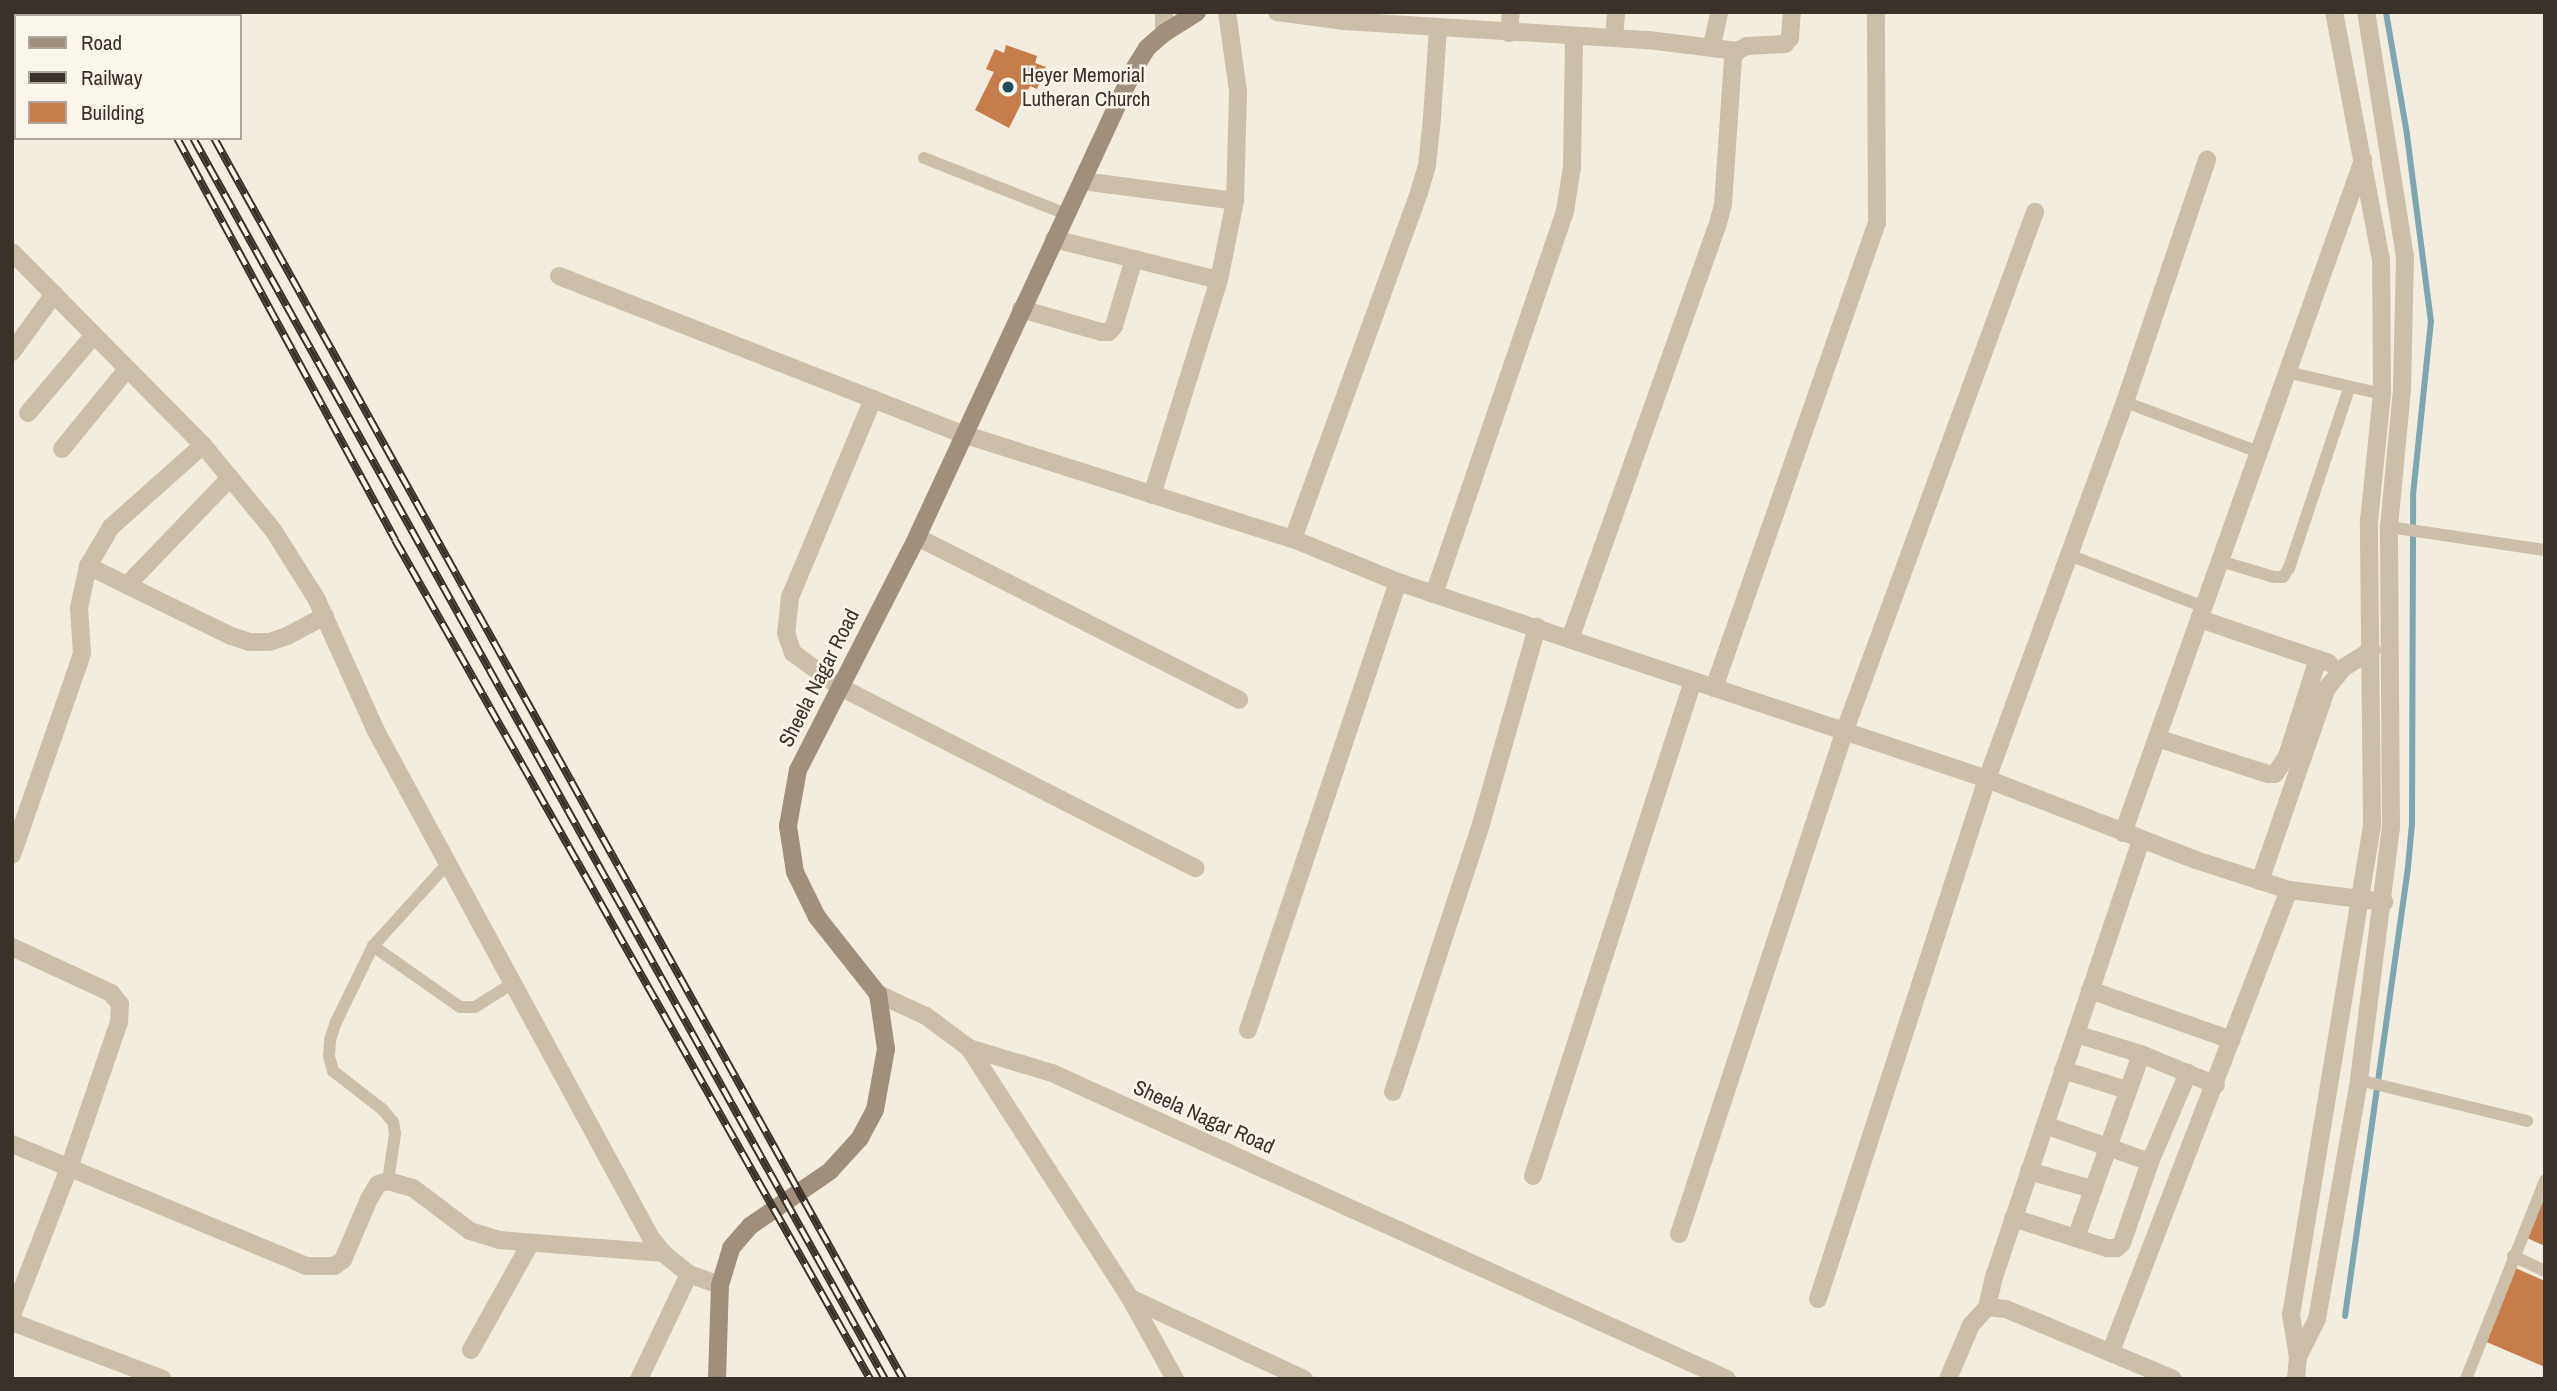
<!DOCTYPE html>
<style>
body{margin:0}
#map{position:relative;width:2557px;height:1391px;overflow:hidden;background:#f3eddf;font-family:"Archivo Narrow",sans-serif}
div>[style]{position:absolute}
.stream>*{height:6px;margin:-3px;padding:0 3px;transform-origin:3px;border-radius:3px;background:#7da6b1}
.building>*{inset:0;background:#c77d49}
.service>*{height:12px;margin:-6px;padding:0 6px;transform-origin:6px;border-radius:6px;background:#ccbfaa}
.minor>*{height:18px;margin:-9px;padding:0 9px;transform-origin:9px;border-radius:9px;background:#ccbfaa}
.tertiary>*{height:18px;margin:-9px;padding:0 9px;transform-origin:9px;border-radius:9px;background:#ccbfaa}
.secondary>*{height:18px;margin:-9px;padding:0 9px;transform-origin:9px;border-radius:9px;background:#a08f7c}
.rail>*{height:8px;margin-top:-4px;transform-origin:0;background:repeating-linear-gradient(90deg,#faf6ec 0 16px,#39312a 0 32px);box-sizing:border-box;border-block:2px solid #39312a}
.dots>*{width:19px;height:19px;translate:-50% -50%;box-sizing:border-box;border:4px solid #faf6ec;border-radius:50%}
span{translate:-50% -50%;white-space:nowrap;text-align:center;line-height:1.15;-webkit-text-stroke:5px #faf6ec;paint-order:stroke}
.poi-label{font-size:21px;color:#39312a}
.left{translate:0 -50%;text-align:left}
.street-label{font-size:21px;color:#39312a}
.frame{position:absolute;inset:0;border:14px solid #39312a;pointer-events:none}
.legend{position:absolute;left:14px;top:14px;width:228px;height:126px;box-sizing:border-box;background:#faf6ec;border:2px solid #ada79e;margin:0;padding:9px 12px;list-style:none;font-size:21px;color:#39312a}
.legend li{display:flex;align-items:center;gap:14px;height:35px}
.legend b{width:35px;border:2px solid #ada79e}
</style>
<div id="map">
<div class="stream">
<i style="left:2345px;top:1316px;width:453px;rotate:-82deg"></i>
<i style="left:2408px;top:867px;width:43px;rotate:-84.7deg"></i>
<i style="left:2412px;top:824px;width:329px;rotate:-89.8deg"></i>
<i style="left:2413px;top:495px;width:174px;rotate:-84.1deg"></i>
<i style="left:2431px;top:322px;width:190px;rotate:-97.3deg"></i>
<i style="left:2407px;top:134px;width:124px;rotate:-99.8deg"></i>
</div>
<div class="building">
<i style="clip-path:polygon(1006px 45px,1037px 56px,1035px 63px,1046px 67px,1037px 89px,1030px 86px,1009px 128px,975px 110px,994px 72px,986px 69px,995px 49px,1004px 53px)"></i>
<i style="clip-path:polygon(2545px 1196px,2545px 1246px,2527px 1238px)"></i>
<i style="clip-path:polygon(2513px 1267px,2545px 1281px,2545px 1367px,2482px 1340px)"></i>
</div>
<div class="service">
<i style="left:924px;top:158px;width:153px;rotate:21.5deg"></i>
<i style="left:2287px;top:372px;width:98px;rotate:13deg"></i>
<i style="left:2125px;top:402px;width:143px;rotate:20.5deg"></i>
<i style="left:2389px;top:527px;width:158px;rotate:8.4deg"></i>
<i style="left:2069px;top:555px;width:145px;rotate:21.1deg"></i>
<i style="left:2220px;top:561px;width:56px;rotate:16.5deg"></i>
<i style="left:2274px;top:577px;width:9px"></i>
<i style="left:2283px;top:577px;width:11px;rotate:-56deg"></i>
<i style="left:2289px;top:568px;width:189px;rotate:-71.5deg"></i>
<i style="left:373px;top:946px;width:106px;rotate:35deg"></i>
<i style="left:460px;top:1007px;width:15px"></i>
<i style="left:475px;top:1007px;width:45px;rotate:-32.3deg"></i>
<i style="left:2359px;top:1080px;width:173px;rotate:13.7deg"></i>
<i style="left:388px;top:1181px;width:48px;rotate:-81.5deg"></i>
<i style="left:395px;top:1134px;width:12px;rotate:-99deg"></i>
<i style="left:393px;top:1122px;width:17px;rotate:-130deg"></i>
<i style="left:382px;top:1109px;width:62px;rotate:-142.2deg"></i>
<i style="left:333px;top:1071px;width:16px;rotate:-105deg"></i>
<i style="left:329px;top:1056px;width:16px;rotate:-86deg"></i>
<i style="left:330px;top:1040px;width:19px;rotate:-72deg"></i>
<i style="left:336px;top:1022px;width:85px;rotate:-64deg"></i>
<i style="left:373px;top:946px;width:112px;rotate:-47.9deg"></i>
<i style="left:2513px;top:1256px;width:35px;rotate:25deg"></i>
<i style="left:2466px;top:1379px;width:214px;rotate:-68.3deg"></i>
</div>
<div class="minor">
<i style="left:1277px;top:12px;width:68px;rotate:7.7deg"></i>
<i style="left:1344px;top:21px;width:305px;rotate:3.6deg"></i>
<i style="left:1648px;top:40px;width:90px;rotate:7deg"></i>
<i style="left:1164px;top:33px;width:21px;rotate:-90deg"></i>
<i style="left:1509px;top:33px;width:21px;rotate:-85deg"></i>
<i style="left:1614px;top:37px;width:25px;rotate:-85deg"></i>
<i style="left:1712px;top:46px;width:35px;rotate:-78deg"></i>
<i style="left:1082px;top:181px;width:154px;rotate:7.4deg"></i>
<i style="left:1054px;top:239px;width:170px;rotate:14deg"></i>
<i style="left:12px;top:252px;width:272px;rotate:45.3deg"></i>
<i style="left:203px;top:445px;width:110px;rotate:50.5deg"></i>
<i style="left:273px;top:530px;width:80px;rotate:57.7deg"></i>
<i style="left:316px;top:598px;width:146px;rotate:65.7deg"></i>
<i style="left:376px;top:731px;width:577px;rotate:61.52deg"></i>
<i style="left:651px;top:1238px;width:19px;rotate:51deg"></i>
<i style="left:663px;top:1253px;width:33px;rotate:39deg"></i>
<i style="left:689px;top:1274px;width:33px;rotate:20deg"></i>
<i style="left:559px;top:276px;width:434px;rotate:21.4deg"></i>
<i style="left:963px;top:434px;width:346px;rotate:17.7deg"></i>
<i style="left:1293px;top:539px;width:113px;rotate:22.3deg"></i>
<i style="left:1398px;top:582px;width:621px;rotate:18.49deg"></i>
<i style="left:1987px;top:779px;width:224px;rotate:21.2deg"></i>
<i style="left:2196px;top:860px;width:98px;rotate:17.9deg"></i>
<i style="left:2289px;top:890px;width:96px;rotate:7.2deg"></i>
<i style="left:1021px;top:309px;width:83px;rotate:16deg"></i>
<i style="left:1101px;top:332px;width:8px"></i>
<i style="left:1109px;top:332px;width:8px;rotate:-50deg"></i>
<i style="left:1114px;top:326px;width:70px;rotate:-73.4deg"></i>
<i style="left:12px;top:352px;width:72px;rotate:-54.1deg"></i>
<i style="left:873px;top:399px;width:215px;rotate:112.7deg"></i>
<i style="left:790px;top:597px;width:36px;rotate:96deg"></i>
<i style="left:786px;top:633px;width:21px;rotate:71deg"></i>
<i style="left:793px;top:653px;width:58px;rotate:35.9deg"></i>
<i style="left:840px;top:687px;width:399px;rotate:27deg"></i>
<i style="left:28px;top:413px;width:102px;rotate:-49.8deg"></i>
<i style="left:62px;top:449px;width:103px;rotate:-50.9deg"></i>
<i style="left:1152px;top:495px;width:225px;rotate:-72.7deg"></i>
<i style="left:1219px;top:280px;width:81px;rotate:-78.6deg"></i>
<i style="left:1235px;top:201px;width:110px;rotate:-88.4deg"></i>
<i style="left:1238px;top:91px;width:80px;rotate:-97.9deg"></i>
<i style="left:917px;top:537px;width:361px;rotate:26.8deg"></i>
<i style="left:1293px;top:539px;width:369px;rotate:-70deg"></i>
<i style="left:1419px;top:192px;width:28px;rotate:-73deg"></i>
<i style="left:1427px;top:165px;width:47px;rotate:-83.9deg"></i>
<i style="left:1432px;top:118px;width:90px;rotate:-86.2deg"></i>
<i style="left:88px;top:566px;width:159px;rotate:26.1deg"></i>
<i style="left:231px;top:636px;width:19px;rotate:18deg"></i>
<i style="left:249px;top:642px;width:20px"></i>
<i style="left:269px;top:642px;width:19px;rotate:-18deg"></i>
<i style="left:287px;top:636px;width:43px;rotate:-27.8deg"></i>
<i style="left:127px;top:585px;width:147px;rotate:-46.1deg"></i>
<i style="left:1434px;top:594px;width:405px;rotate:-71.1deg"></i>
<i style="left:1565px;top:211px;width:45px;rotate:-81deg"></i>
<i style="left:1572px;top:167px;width:131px;rotate:-89.1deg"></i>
<i style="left:2200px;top:619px;width:136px;rotate:18.8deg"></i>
<i style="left:1570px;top:639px;width:437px;rotate:-70.4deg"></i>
<i style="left:1717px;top:227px;width:23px;rotate:-75deg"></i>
<i style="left:1723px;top:205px;width:147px;rotate:-86.1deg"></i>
<i style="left:1733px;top:58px;width:8px;rotate:-60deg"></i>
<i style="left:1737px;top:51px;width:11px;rotate:-27deg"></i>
<i style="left:1747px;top:46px;width:38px;rotate:-3deg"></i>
<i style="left:1785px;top:44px;width:8px;rotate:-50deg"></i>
<i style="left:1790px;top:38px;width:26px;rotate:-86deg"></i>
<i style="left:1714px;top:688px;width:493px;rotate:-70.7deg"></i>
<i style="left:1877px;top:223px;width:211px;rotate:-90.3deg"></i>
<i style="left:2157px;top:738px;width:117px;rotate:18deg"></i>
<i style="left:2268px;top:774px;width:7px"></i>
<i style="left:2275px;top:774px;width:22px;rotate:-56deg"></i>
<i style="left:2287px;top:756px;width:102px;rotate:-72.3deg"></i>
<i style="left:2123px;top:833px;width:715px;rotate:-70.37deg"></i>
<i style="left:12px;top:855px;width:200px;rotate:-70.8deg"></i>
<i style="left:78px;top:666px;width:14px;rotate:-73deg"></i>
<i style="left:82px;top:653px;width:45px;rotate:-93.8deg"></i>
<i style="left:79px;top:608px;width:43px;rotate:-77.9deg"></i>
<i style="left:88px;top:566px;width:45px;rotate:-59.5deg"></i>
<i style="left:111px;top:527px;width:123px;rotate:-41.7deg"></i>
<i style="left:2260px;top:881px;width:204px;rotate:-70.9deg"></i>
<i style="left:2327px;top:688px;width:26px;rotate:-51deg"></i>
<i style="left:2343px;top:668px;width:34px;rotate:-32deg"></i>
<i style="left:12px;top:947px;width:109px;rotate:24.9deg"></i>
<i style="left:111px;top:993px;width:14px;rotate:51deg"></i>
<i style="left:120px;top:1004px;width:18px;rotate:93deg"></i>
<i style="left:119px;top:1022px;width:154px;rotate:108.9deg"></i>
<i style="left:69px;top:1168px;width:158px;rotate:111.2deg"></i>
<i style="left:2090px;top:990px;width:150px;rotate:19.5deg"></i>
<i style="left:1248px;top:1030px;width:472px;rotate:-71.5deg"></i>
<i style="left:2076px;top:1034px;width:68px;rotate:17.1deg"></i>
<i style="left:2141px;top:1054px;width:81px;rotate:22.5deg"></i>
<i style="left:969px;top:1048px;width:87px;rotate:16.8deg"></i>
<i style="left:1052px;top:1073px;width:741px;rotate:24.39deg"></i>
<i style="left:2063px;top:1070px;width:67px;rotate:17.4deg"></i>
<i style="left:1393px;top:1092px;width:282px;rotate:-71.8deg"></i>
<i style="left:1481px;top:824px;width:205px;rotate:-74.1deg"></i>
<i style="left:2045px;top:1125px;width:111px;rotate:19.4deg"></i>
<i style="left:12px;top:1144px;width:319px;rotate:22.5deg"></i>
<i style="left:307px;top:1266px;width:27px"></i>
<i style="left:334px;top:1266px;width:11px;rotate:-34deg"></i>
<i style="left:343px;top:1260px;width:66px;rotate:-66.9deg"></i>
<i style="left:369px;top:1199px;width:17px;rotate:-59deg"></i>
<i style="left:378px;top:1184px;width:10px;rotate:-17deg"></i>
<i style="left:388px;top:1181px;width:26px;rotate:16deg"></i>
<i style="left:413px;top:1188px;width:71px;rotate:37deg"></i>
<i style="left:470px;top:1231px;width:30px;rotate:17deg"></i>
<i style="left:499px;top:1240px;width:165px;rotate:4.5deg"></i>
<i style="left:2029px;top:1171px;width:66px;rotate:15.9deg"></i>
<i style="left:1533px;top:1176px;width:520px;rotate:-72.09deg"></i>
<i style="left:2013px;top:1218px;width:99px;rotate:17.7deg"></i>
<i style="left:2107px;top:1248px;width:10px"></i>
<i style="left:2117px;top:1248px;width:7px;rotate:-45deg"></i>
<i style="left:2122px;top:1243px;width:86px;rotate:-70.9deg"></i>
<i style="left:2150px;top:1162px;width:97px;rotate:-66.9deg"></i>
<i style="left:1679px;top:1234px;width:531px;rotate:-71.77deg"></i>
<i style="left:1845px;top:730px;width:552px;rotate:-69.86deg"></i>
<i style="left:2076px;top:1238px;width:195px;rotate:-70.5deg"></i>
<i style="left:1130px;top:1298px;width:192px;rotate:25deg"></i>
<i style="left:1818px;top:1299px;width:547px;rotate:-72deg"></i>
<i style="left:1987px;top:779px;width:401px;rotate:-69.9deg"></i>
<i style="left:2125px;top:402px;width:256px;rotate:-71.3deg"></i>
<i style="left:1987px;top:1307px;width:19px;rotate:6deg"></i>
<i style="left:2006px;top:1309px;width:181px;rotate:22.7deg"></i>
<i style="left:12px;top:1322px;width:161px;rotate:20.7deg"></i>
<i style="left:471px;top:1350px;width:121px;rotate:-60.9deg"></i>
<i style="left:2111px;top:1351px;width:494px;rotate:-68.9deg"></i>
<i style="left:639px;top:1379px;width:116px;rotate:-64.5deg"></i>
<i style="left:1948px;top:1379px;width:59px;rotate:-66.9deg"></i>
<i style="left:1971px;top:1325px;width:24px;rotate:-48deg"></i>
<i style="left:1987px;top:1307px;width:31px;rotate:-77deg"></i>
<i style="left:1994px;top:1277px;width:461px;rotate:-71.4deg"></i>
</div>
<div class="tertiary">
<i style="left:878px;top:994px;width:53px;rotate:24.6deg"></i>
<i style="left:926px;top:1016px;width:54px;rotate:36.7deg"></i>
<i style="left:969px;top:1048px;width:297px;rotate:57.2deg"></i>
<i style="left:1130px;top:1298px;width:93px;rotate:60.9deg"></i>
<i style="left:2298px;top:1357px;width:42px;rotate:-63.4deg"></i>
<i style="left:2317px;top:1319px;width:243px;rotate:-80deg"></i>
<i style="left:2359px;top:1080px;width:254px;rotate:-82.8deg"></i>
<i style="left:2391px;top:828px;width:301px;rotate:-90.4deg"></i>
<i style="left:2389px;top:527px;width:139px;rotate:-84.6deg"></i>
<i style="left:2402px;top:389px;width:132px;rotate:-88.7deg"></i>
<i style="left:2405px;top:257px;width:248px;rotate:-99deg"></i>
<i style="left:2296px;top:1379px;width:22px;rotate:-85deg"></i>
<i style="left:2298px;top:1357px;width:43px;rotate:-99.5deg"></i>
<i style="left:2291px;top:1315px;width:498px;rotate:-80.6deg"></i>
<i style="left:2372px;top:824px;width:303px;rotate:-90.6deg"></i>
<i style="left:2369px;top:521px;width:128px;rotate:-84.2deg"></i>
<i style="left:2382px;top:394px;width:134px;rotate:-90.4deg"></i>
<i style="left:2381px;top:260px;width:252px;rotate:-100.7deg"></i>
</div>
<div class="secondary">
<i style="left:717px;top:1379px;width:94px;rotate:-88.2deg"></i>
<i style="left:720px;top:1285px;width:39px;rotate:-73deg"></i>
<i style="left:731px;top:1248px;width:29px;rotate:-49deg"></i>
<i style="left:750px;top:1226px;width:97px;rotate:-34.5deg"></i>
<i style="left:830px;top:1171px;width:45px;rotate:-47.7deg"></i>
<i style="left:860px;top:1138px;width:32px;rotate:-62deg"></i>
<i style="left:875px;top:1110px;width:62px;rotate:-79.8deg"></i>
<i style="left:886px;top:1049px;width:56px;rotate:-98.3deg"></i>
<i style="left:878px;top:994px;width:98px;rotate:-128.4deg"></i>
<i style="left:817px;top:917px;width:50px;rotate:-116.1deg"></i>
<i style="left:795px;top:872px;width:47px;rotate:-98.7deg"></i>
<i style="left:788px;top:826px;width:57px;rotate:-79.9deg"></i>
<i style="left:798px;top:770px;width:262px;rotate:-62.9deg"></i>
<i style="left:917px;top:537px;width:516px;rotate:-65.12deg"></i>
<i style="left:1134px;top:69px;width:25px;rotate:-58deg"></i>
<i style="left:1147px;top:48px;width:23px;rotate:-41deg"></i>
<i style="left:1164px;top:33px;width:39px;rotate:-32deg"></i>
</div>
<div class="rail">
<i style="left:109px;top:12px;width:4px;rotate:63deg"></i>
<i style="left:127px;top:12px;width:4px;rotate:63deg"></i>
<i style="left:144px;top:12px;width:4px;rotate:63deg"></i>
<i style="left:177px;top:138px;width:457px;rotate:61.5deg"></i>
<i style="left:395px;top:540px;width:964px;rotate:60.48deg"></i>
<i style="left:193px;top:138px;width:1421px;rotate:60.86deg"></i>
<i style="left:214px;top:138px;width:1419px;rotate:60.96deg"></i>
</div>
<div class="dots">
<i style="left:1008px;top:87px;background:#1f4d5c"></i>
</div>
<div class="poi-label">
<span class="left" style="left:1022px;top:87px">Heyer Memorial<br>Lutheran Church</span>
</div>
<div class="street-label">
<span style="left:819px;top:678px;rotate:-63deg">Sheela Nagar Road</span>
<span style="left:1204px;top:1117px;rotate:24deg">Sheela Nagar Road</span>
</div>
<div class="frame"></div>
<ul class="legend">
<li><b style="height:9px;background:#a08f7c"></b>Road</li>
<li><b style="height:9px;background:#39312a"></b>Railway</li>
<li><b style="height:19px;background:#c77d49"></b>Building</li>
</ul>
</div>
